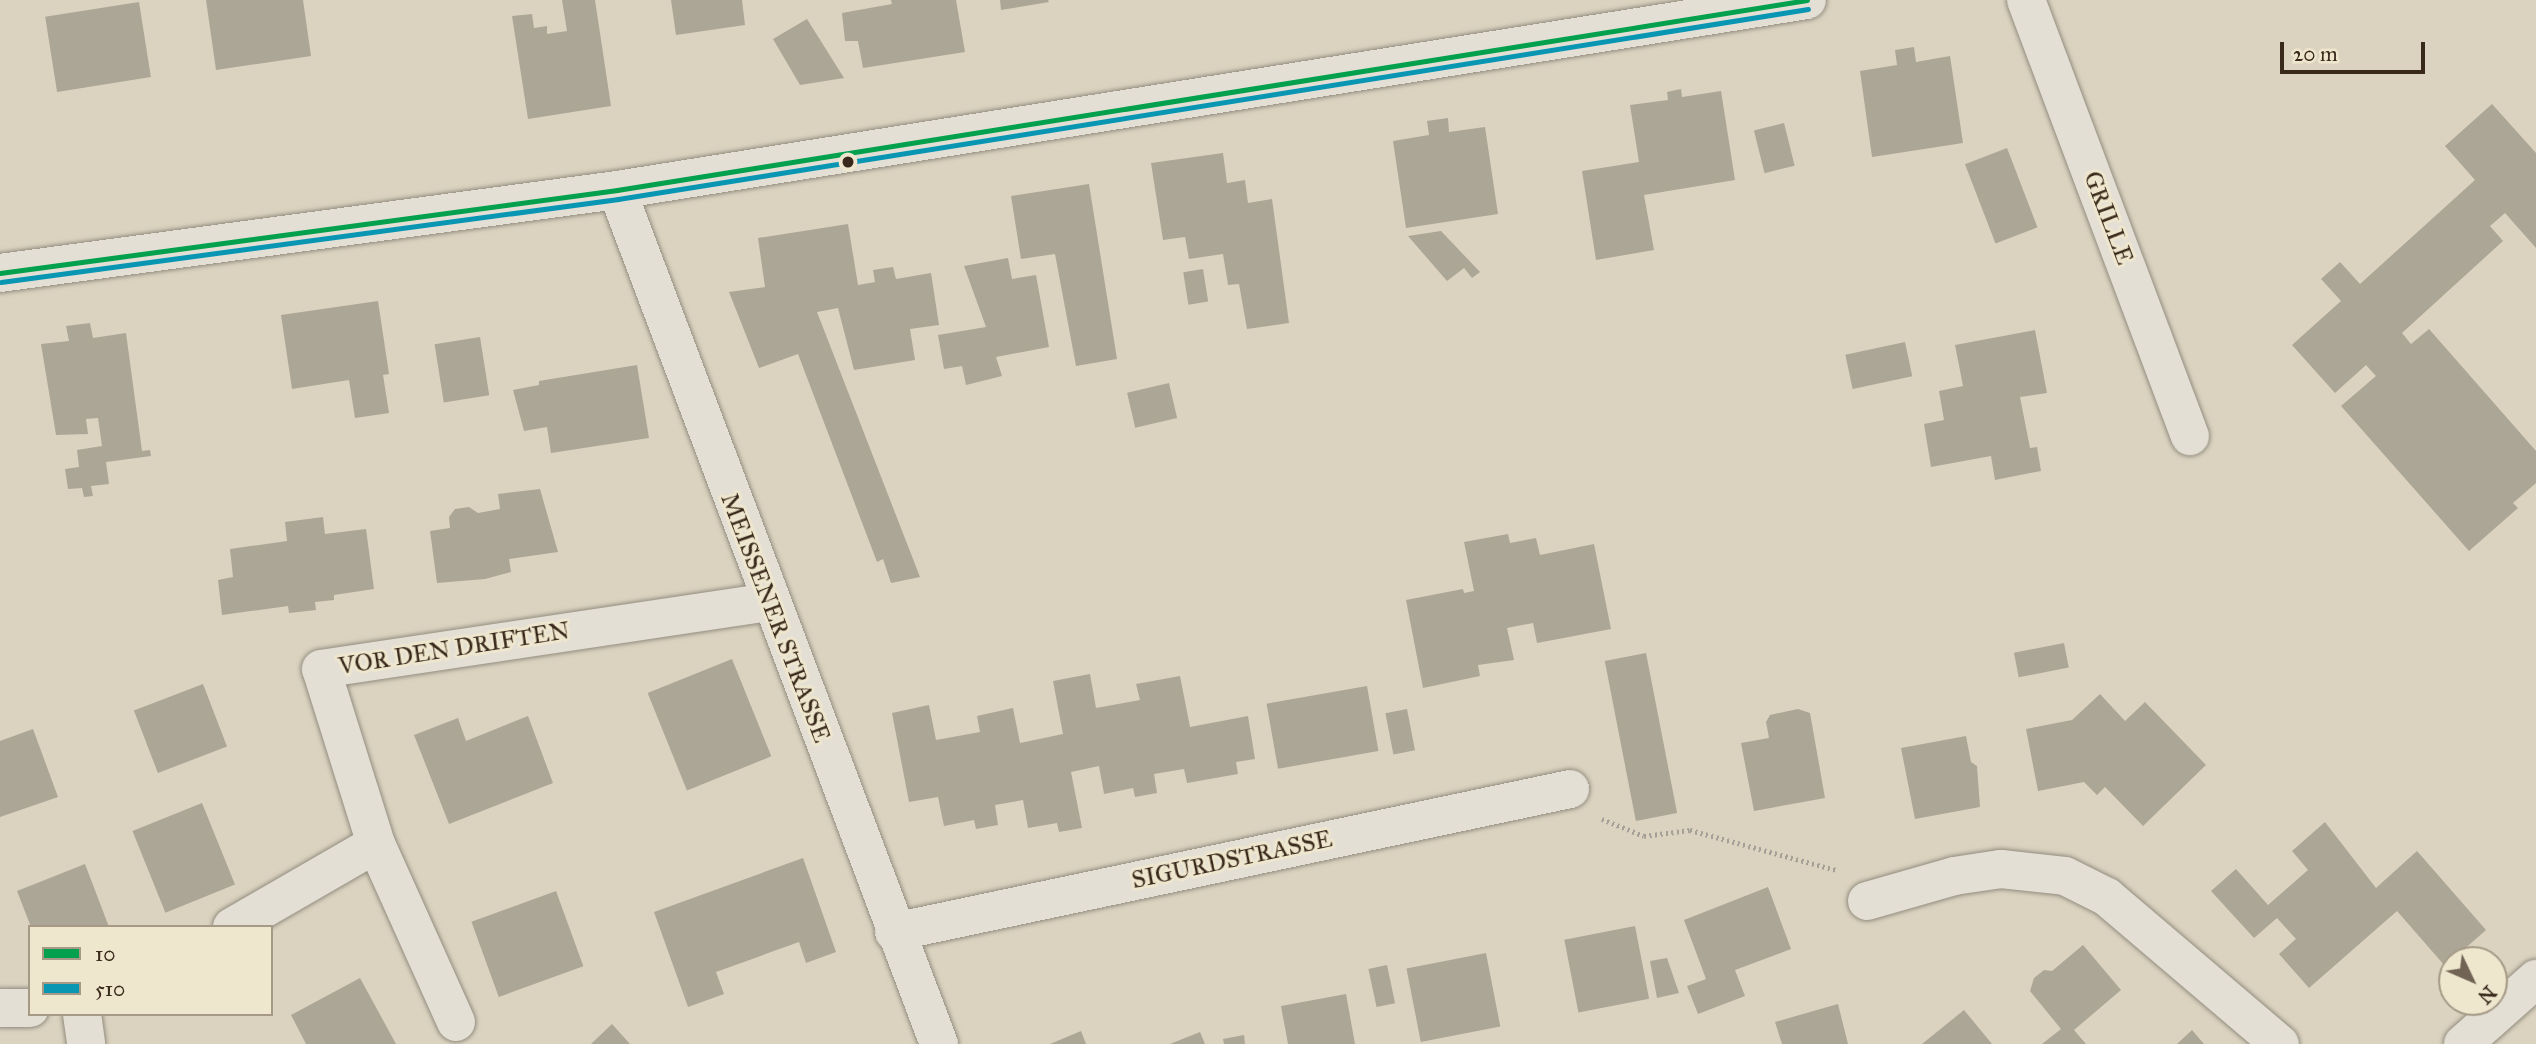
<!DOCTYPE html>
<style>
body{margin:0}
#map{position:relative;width:2536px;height:1044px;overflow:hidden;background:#dbd3bf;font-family:"IM FELL Great Primer",serif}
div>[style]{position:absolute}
.building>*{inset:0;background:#aca697;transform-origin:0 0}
.path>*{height:4.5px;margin-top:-2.25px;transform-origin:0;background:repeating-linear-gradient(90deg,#a5a097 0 2px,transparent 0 5.5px)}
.roads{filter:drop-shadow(0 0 2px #938d80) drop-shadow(0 0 2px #938d80)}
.street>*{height:38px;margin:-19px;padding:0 19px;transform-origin:19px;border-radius:19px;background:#e3dfd5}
.secondary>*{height:38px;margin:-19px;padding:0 19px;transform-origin:19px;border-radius:19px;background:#e3dfd5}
.bus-1>*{height:5px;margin:-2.5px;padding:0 2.5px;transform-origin:2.5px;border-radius:2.5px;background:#03a04e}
.bus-2>*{height:5px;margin:-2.5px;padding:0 2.5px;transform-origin:2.5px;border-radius:2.5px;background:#0896b3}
.dots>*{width:19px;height:19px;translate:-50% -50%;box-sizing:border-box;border:4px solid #efe6ce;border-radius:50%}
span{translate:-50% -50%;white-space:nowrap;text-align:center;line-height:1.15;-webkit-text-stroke:6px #efe6ce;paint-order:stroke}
.street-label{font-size:24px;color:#38291a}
.legend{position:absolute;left:28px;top:925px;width:245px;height:91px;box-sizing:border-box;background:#efe6ce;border:2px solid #a69a86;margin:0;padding:9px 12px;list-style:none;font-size:21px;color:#38291a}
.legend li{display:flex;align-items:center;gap:14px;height:35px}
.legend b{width:35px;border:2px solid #a69a86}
.north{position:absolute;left:2438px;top:946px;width:70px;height:70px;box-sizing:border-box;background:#efe6ce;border:2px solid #a69a86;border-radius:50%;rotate:134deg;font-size:19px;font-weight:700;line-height:28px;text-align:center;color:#38291a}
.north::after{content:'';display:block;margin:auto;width:24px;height:32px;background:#716454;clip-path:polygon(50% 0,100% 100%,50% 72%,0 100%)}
.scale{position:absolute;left:2280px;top:42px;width:145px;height:32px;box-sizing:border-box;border:4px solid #38291a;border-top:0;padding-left:9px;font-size:21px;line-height:24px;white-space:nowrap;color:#38291a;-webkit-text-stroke:5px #efe6ce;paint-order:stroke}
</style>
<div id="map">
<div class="building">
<i style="clip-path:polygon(206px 0,303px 0,311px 56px,216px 70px)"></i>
<i style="clip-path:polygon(562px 0,595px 0,611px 106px,528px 119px,512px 16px,532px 14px,534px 28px,547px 26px,547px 34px,567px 31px)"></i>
<i style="clip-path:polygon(671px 0,742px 0,745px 25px,676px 35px)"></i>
<i style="clip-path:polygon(891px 0,956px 0,965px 52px,863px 68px,858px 41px,845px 41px,842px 13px,892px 4px)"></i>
<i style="clip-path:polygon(1000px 0,1048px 0,1049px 2px,1001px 10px)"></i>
<i style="left:139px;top:2px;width:76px;height:95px;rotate:81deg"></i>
<i style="clip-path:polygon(807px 19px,844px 78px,800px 85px,773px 39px)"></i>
<i style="clip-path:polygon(1914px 47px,1916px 62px,1950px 56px,1963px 143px,1872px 157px,1860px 71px,1897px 65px,1895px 50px)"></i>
<i style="clip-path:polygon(1681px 89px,1682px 97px,1721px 91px,1735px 180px,1644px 195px,1654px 250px,1596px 260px,1582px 171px,1639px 162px,1630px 105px,1668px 100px,1667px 92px)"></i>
<i style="clip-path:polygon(2492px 104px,2536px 153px,2536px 248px,2505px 213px,2490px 226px,2503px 241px,2402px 333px,2411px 344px,2429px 329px,2536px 451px,2536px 483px,2513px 503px,2518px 508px,2469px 551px,2341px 406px,2376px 376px,2366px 365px,2335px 393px,2292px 345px,2341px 301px,2321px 279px,2340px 262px,2360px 284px,2475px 180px,2445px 146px)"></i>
<i style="clip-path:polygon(1448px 118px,1449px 132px,1485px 127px,1498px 214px,1406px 228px,1393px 141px,1429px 135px,1427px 121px)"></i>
<i style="left:1784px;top:123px;width:44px;height:31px;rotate:76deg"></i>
<i style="left:2007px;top:148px;width:85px;height:45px;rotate:69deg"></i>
<i style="clip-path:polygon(1223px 153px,1227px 183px,1245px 180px,1248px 203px,1272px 199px,1289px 323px,1247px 329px,1239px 284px,1228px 285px,1223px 254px,1189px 259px,1185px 237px,1163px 240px,1151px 163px)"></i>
<i style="clip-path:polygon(1089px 184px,1117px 359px,1076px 366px,1055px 254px,1021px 259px,1011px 196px)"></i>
<i style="clip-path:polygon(848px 224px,858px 285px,875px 282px,873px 270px,893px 267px,896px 279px,931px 273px,939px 325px,910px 329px,915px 360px,854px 370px,838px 308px,817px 312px,920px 577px,891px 583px,883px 559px,877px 562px,798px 354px,759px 368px,729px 292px,765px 287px,758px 238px)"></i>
<i style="clip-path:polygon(1441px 231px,1480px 272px,1472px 278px,1464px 268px,1447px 281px,1408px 236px)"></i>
<i style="clip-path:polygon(1008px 258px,1012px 279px,1036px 275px,1049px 347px,996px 357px,1002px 376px,966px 385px,962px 366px,944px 369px,938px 335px,986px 327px,964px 266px)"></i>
<i style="left:1203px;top:269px;width:33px;height:20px;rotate:81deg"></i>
<i style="clip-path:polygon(378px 301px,389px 374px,383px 375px,389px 413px,355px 418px,349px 380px,292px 389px,281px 315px)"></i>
<i style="clip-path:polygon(90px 323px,93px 338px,126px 333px,142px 451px,150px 450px,151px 456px,106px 462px,109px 484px,91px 486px,93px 496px,84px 497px,82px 488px,68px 489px,65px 469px,79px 467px,77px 450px,102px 446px,98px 418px,86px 419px,88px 434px,56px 435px,41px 344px,69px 341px,66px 326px)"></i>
<i style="clip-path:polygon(2035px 330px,2047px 393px,2020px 397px,2030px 448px,2037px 447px,2041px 471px,1995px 480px,1991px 456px,1931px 467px,1924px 424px,1944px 420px,1939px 391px,1963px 386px,1955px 345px)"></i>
<i style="left:480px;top:337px;width:59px;height:46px;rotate:81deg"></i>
<i style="left:1905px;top:342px;width:35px;height:61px;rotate:78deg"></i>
<i style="clip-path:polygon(637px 365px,649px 438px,551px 453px,547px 427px,524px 431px,513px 390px,539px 385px,539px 381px)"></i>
<i style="left:1169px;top:383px;width:36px;height:43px;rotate:77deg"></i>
<i style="clip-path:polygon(540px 489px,558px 552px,509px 559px,511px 572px,485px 579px,437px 583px,430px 531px,450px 528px,449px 517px,455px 509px,469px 507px,478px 513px,500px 509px,498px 494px)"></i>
<i style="clip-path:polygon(323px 517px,325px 534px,366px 529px,374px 589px,334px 595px,334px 600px,315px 602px,316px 610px,289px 613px,288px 606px,222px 615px,218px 580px,233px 577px,230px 549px,287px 541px,285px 522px)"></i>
<i style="clip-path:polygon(1508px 534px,1510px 543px,1536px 538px,1540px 555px,1594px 544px,1611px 629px,1537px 643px,1533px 623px,1507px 628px,1514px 660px,1478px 665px,1480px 676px,1423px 688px,1406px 600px,1463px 589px,1464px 593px,1474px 591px,1464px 542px)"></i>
<i style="left:2064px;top:643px;width:25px;height:51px;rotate:79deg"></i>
<i style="left:1646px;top:653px;width:163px;height:42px;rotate:79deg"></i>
<i style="left:732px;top:659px;width:105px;height:91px;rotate:68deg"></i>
<i style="clip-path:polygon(1090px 674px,1096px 708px,1140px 700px,1136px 684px,1180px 676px,1190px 727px,1248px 716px,1255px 759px,1236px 762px,1238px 774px,1187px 783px,1184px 769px,1154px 774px,1157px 793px,1135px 797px,1133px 788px,1104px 794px,1099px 766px,1071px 772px,1082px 828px,1059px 832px,1057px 823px,1028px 828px,1023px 800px,995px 805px,998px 825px,976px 829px,974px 820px,944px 826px,938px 797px,909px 802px,892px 713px,929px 705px,936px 740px,980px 732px,977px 716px,1013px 708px,1020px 743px,1063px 734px,1053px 681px)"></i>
<i style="left:203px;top:684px;width:67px;height:74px;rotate:69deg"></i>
<i style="left:1367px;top:686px;width:66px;height:102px;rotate:80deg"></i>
<i style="clip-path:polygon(2100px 694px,2125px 721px,2145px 702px,2206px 765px,2143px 826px,2105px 787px,2097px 795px,2084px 782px,2038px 791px,2026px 729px,2072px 720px)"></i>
<i style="left:1407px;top:709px;width:42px;height:22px;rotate:79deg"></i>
<i style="clip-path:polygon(1798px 709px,1810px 713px,1825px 798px,1754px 811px,1741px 743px,1769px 738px,1766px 722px,1770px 715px)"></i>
<i style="clip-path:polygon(528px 716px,553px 783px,449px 824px,414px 735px,458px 718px,466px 741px)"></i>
<i style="clip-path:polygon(33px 729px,58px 797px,0 817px,0 741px)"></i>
<i style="clip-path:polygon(1966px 736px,1971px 762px,1977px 766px,1980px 807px,1915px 819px,1901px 748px)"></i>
<i style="left:202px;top:803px;width:88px;height:75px;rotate:68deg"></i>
<i style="clip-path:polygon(2325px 822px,2376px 888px,2417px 851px,2486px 930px,2445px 966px,2397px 911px,2309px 988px,2279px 954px,2296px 939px,2277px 918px,2254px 938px,2211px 891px,2236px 869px,2268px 905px,2308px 870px,2292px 851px)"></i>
<i style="clip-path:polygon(803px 858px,836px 952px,806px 963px,799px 942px,716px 972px,724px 994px,688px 1007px,654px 912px)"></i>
<i style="clip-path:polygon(85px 864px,109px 927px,31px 927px,17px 891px)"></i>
<i style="clip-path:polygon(1768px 887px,1791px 949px,1735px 970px,1745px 996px,1698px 1014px,1687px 986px,1706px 979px,1684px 920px)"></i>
<i style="left:556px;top:891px;width:80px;height:90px;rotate:70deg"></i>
<i style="left:1635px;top:926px;width:74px;height:72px;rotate:79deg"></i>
<i style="clip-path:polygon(2083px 945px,2121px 990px,2074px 1030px,2086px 1044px,2042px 1044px,2061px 1029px,2030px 991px,2034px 978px,2044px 970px,2052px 971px)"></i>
<i style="left:1486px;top:953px;width:75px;height:81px;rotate:79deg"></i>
<i style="clip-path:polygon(1667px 958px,1679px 993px,1657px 998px,1650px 961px)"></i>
<i style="left:1387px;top:965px;width:39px;height:19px;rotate:78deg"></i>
<i style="clip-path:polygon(360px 978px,396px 1044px,306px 1044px,291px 1015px)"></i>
<i style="clip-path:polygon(1346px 994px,1355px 1044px,1288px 1044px,1281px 1006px)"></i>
<i style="clip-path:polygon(1838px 1004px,1848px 1044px,1782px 1044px,1775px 1022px)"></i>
<i style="clip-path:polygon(1964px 1010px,1992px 1044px,1922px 1044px)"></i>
<i style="clip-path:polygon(612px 1024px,630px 1044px,591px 1044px)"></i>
<i style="clip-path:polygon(2192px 1030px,2204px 1044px,2177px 1044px)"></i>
<i style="clip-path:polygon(1081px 1031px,1086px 1044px,1050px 1044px)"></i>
<i style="clip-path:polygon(1200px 1032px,1205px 1044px,1170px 1044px)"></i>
<i style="clip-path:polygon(1244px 1035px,1245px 1044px,1224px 1044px,1223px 1039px)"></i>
</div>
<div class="path">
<i style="left:1602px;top:819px;width:45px;rotate:22deg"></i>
<i style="left:1644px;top:836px;width:46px;rotate:-7.4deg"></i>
<i style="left:1690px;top:830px;width:151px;rotate:15.3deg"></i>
</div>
<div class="roads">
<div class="street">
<i style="left:2026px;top:0;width:466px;rotate:69.4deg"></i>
<i style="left:617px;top:190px;width:913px;rotate:69.34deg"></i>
<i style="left:1867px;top:901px;width:91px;rotate:-16deg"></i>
<i style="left:1954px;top:876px;width:48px;rotate:-8.5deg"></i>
<i style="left:2001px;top:869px;width:64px;rotate:6.2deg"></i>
<i style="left:2065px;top:876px;width:47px;rotate:26.6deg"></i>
<i style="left:2107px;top:897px;width:227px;rotate:40.4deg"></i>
<i style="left:232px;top:927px;width:166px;rotate:-30deg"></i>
<i style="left:894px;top:932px;width:691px;rotate:-11.94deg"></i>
<i style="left:0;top:1008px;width:30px"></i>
<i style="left:82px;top:1014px;width:30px;rotate:82deg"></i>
<i style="left:456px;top:1022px;width:195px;rotate:-114.2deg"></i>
<i style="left:376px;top:844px;width:183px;rotate:-107.4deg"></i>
<i style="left:321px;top:669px;width:453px;rotate:-8.5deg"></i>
<i style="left:2463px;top:1044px;width:98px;rotate:-41.7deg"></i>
</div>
<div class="secondary">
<i style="left:0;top:273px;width:623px;rotate:-7.66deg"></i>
<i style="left:617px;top:190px;width:1205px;rotate:-9.07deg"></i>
</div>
</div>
<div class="bus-1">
<i style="left:0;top:273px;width:623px;rotate:-7.66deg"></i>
<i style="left:617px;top:190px;width:1205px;rotate:-9.07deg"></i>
</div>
<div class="bus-2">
<i style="left:1px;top:282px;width:623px;rotate:-7.66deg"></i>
<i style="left:618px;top:199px;width:1205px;rotate:-9.07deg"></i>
</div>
<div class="dots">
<i style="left:848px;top:162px;background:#38291a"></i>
</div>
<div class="street-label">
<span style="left:2108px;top:218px;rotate:69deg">GRILLE</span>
<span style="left:775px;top:618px;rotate:69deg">MEISSENER STRASSE</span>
<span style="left:454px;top:649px;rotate:-9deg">VOR DEN DRIFTEN</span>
<span style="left:1232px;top:860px;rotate:-12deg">SIGURDSTRASSE</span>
</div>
<ul class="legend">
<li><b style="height:9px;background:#03a04e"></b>10</li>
<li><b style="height:9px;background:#0896b3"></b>510</li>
</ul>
<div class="north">N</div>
<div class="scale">20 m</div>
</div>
